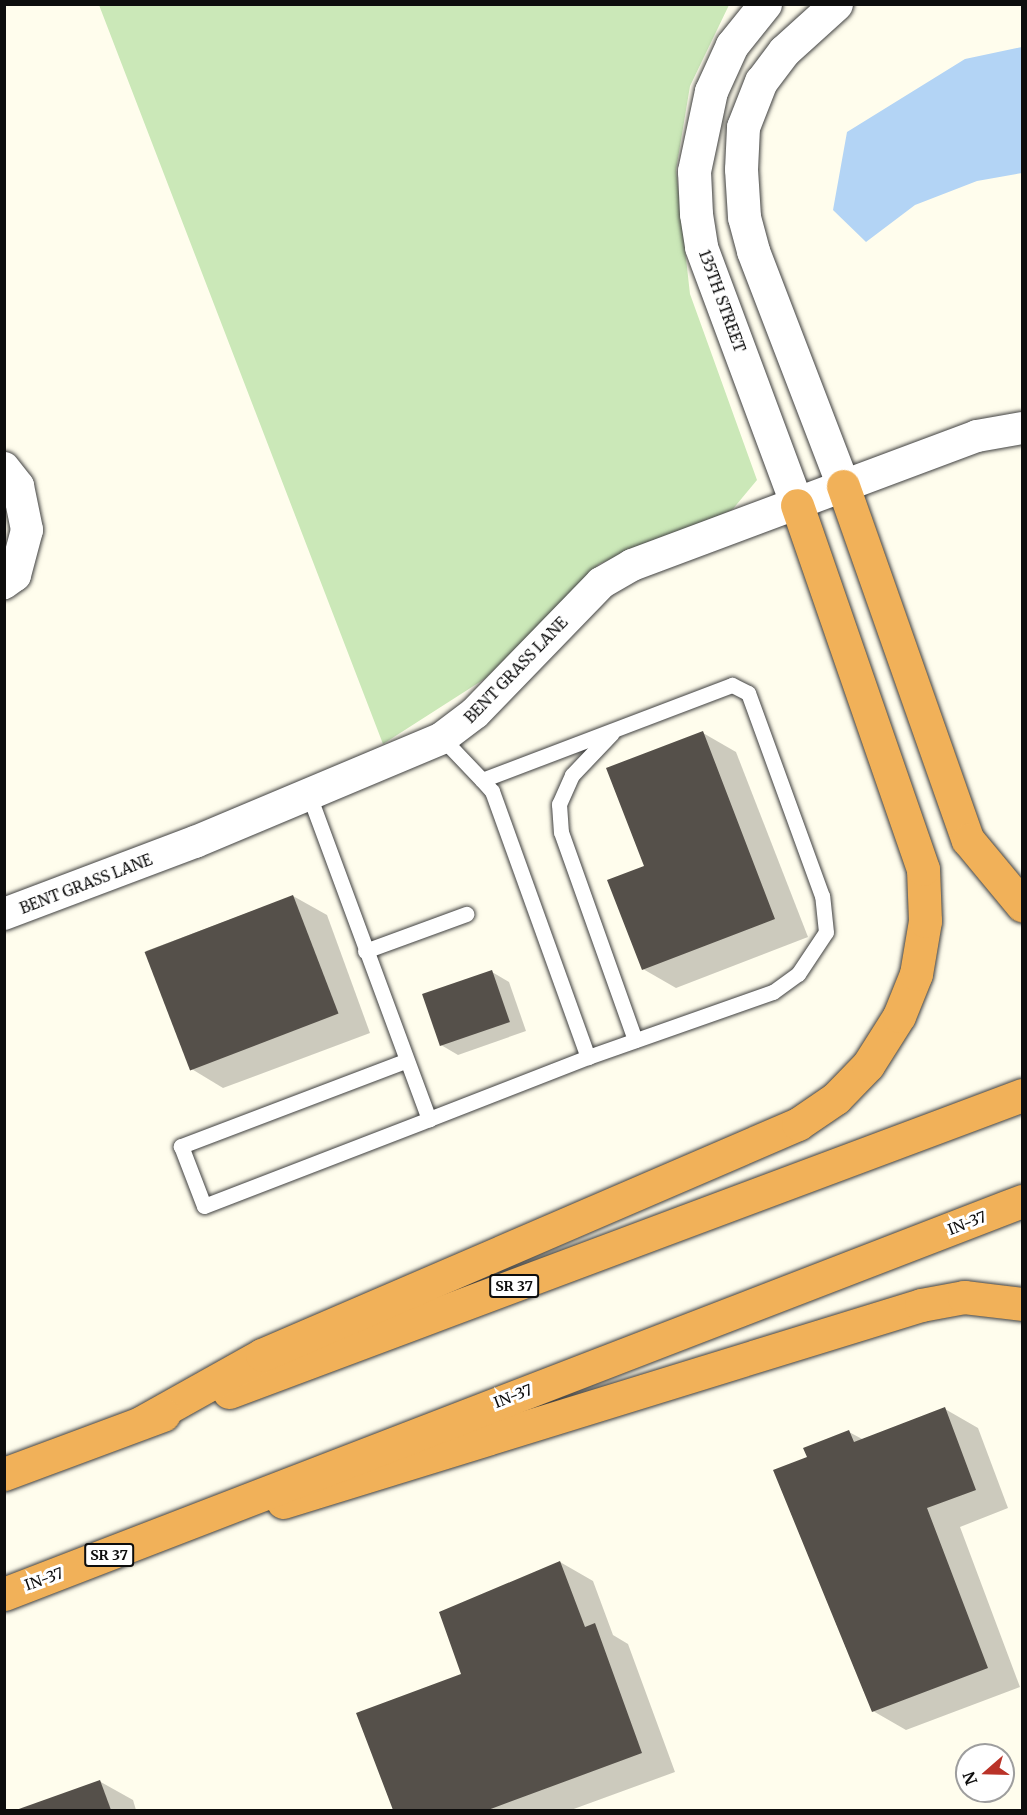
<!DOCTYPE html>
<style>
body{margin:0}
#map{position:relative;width:1027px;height:1815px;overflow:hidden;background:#fffded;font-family:Merriweather,serif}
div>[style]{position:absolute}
.green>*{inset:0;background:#cbe8b8}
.water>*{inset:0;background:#b3d4f5}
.shadow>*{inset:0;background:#0003}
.building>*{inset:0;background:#55504a;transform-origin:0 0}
.roads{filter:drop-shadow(0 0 2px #404040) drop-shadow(0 0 2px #404040)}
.service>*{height:15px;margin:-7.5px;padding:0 7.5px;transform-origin:7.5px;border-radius:7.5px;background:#fff}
.minor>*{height:32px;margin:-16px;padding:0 16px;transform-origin:16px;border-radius:16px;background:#fff}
.tertiary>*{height:33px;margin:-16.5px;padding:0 16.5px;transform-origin:16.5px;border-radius:16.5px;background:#fff}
.motorway>*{height:33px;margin:-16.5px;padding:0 16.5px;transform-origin:16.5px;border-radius:16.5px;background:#f1b159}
span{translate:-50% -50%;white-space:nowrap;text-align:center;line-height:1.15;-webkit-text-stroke:6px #fff;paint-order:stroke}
.shield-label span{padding:2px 4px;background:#fff;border:2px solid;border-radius:4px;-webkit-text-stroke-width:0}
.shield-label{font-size:14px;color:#0d0d0d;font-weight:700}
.street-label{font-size:15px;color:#0d0d0d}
.frame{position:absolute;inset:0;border:6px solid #0d0d0d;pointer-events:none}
.north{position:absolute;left:955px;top:1743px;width:60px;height:60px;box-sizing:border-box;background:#fff;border:2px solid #9e9e9e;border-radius:50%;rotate:250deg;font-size:16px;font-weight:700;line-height:24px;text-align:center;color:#0d0d0d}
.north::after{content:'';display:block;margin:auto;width:21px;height:27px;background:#ba3328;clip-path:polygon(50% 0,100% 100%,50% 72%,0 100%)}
</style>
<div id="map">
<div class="green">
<i style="clip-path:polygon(99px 5px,729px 5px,690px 86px,676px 170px,690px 294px,757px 480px,732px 510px,599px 564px,486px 678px,383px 744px)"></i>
</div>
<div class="water">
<i style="clip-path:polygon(1022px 47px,1022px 173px,977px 181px,915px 205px,866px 242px,833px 210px,847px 132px,965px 59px)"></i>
</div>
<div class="shadow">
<i style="clip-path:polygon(703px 733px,736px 752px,808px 937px,676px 988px,643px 969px,646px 867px)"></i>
<i style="clip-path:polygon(293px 896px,327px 915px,370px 1033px,223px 1088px,190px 1068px,146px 951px)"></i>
<i style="clip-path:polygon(492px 972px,509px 982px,526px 1031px,458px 1055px,441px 1045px)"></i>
<i style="clip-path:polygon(945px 1409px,978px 1428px,1008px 1508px,960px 1527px,1020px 1687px,906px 1730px,873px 1711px,809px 1458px,849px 1432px,864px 1440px)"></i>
<i style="clip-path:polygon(560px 1562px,593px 1581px,613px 1635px,628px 1644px,675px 1772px,571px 1810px,395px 1810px,358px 1714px,463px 1675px)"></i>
<i style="clip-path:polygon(99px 1781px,133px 1800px,136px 1810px,20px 1810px)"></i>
</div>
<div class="building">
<i style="clip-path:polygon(703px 731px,775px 919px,642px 970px,607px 880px,644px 866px,606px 768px)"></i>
<i style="left:293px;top:895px;width:127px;height:159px;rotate:69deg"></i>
<i style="left:492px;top:970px;width:55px;height:74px;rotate:71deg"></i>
<i style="clip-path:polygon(945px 1407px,976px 1490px,927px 1508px,988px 1668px,872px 1712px,773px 1470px,807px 1457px,803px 1448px,849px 1430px,854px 1442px)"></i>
<i style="clip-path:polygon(560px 1561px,585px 1627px,595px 1623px,642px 1753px,488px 1810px,393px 1810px,356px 1713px,461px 1674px,439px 1612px)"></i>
<i style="clip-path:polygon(100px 1780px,111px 1810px,16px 1810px)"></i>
</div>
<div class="roads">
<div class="service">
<i style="left:612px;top:733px;width:58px;rotate:133.6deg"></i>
<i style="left:572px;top:775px;width:32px;rotate:114deg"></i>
<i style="left:559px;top:804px;width:28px;rotate:86deg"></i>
<i style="left:561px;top:832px;width:221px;rotate:70.4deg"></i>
<i style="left:442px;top:738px;width:58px;rotate:46.4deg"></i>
<i style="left:482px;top:780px;width:15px;rotate:48deg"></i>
<i style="left:492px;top:791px;width:283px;rotate:70.2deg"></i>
<i style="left:588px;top:1057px;width:196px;rotate:-19.4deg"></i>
<i style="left:773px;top:992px;width:31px;rotate:-36deg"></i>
<i style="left:798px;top:974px;width:50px;rotate:-56.3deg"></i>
<i style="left:826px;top:932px;width:36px;rotate:-96deg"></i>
<i style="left:822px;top:896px;width:216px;rotate:-110deg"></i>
<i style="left:748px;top:693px;width:18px;rotate:-153deg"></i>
<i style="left:732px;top:685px;width:267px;rotate:159.2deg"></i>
<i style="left:309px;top:795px;width:346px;rotate:69.7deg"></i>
<i style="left:429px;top:1119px;width:171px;rotate:-21.3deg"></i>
<i style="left:365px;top:951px;width:108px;rotate:-20.1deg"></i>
<i style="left:405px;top:1061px;width:240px;rotate:159.2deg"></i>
<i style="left:181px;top:1146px;width:64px;rotate:69deg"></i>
<i style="left:204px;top:1206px;width:241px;rotate:-21.1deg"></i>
</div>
<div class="minor">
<i style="left:4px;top:468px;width:23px;rotate:52deg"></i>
<i style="left:18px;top:486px;width:45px;rotate:78.4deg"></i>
<i style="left:27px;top:530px;width:47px;rotate:104.9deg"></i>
<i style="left:15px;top:575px;width:14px;rotate:144deg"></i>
<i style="left:4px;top:914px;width:204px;rotate:-20.7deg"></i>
<i style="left:195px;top:842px;width:268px;rotate:-22.8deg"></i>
<i style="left:442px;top:738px;width:41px;rotate:-37.1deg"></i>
<i style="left:475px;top:713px;width:181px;rotate:-45.9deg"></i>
<i style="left:601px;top:583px;width:36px;rotate:-30deg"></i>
<i style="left:632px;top:565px;width:368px;rotate:-20.5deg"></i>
<i style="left:977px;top:436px;width:46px;rotate:-10.1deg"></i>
</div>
<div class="tertiary">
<i style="left:765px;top:4px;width:53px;rotate:128.8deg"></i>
<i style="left:732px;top:45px;width:51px;rotate:114.5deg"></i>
<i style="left:711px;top:91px;width:82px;rotate:102deg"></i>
<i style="left:694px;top:171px;width:43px;rotate:87.3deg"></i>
<i style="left:696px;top:214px;width:33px;rotate:81deg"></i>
<i style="left:701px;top:247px;width:275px;rotate:69.6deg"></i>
<i style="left:836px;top:4px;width:70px;rotate:137.9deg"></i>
<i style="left:784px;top:51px;width:38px;rotate:127deg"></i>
<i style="left:761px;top:81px;width:49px;rotate:111.4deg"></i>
<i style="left:743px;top:127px;width:42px;rotate:92.7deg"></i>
<i style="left:741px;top:169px;width:48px;rotate:86.4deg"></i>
<i style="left:744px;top:217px;width:35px;rotate:75deg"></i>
<i style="left:753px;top:251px;width:252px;rotate:69deg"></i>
</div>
<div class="motorway">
<i style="left:843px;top:486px;width:375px;rotate:70.6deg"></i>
<i style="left:968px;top:840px;width:85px;rotate:50.3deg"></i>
<i style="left:229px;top:1392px;width:847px;rotate:-20.53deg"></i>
<i style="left:142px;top:1422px;width:137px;rotate:-29.2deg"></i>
<i style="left:262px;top:1355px;width:584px;rotate:-23.31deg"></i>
<i style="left:798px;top:1124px;width:46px;rotate:-34.4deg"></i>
<i style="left:836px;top:1098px;width:46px;rotate:-45.9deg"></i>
<i style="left:868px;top:1065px;width:58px;rotate:-57.7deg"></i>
<i style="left:899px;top:1016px;width:45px;rotate:-68deg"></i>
<i style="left:916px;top:974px;width:54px;rotate:-80.4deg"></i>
<i style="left:925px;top:921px;width:52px;rotate:-92.2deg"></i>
<i style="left:923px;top:869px;width:385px;rotate:-109.1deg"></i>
<i style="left:4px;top:1474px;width:170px;rotate:-20.4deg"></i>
<i style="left:283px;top:1502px;width:668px;rotate:-17.16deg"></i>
<i style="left:921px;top:1305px;width:44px;rotate:-10.5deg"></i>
<i style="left:964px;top:1297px;width:58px;rotate:6.9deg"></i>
<i style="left:4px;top:1594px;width:1091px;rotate:-21.11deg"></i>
</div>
</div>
<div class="shield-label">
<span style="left:514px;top:1286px">SR 37</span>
<span style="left:109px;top:1555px">SR 37</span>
</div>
<div class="street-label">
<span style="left:722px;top:301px;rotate:70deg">135TH STREET</span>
<span style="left:516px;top:670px;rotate:-46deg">BENT GRASS LANE</span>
<span style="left:86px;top:884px;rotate:-21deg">BENT GRASS LANE</span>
<span style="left:967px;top:1223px;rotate:-21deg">IN-37</span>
<span style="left:513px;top:1396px;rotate:-21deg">IN-37</span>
<span style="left:44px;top:1579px;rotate:-20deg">IN-37</span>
</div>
<div class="frame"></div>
<div class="north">N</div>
</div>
